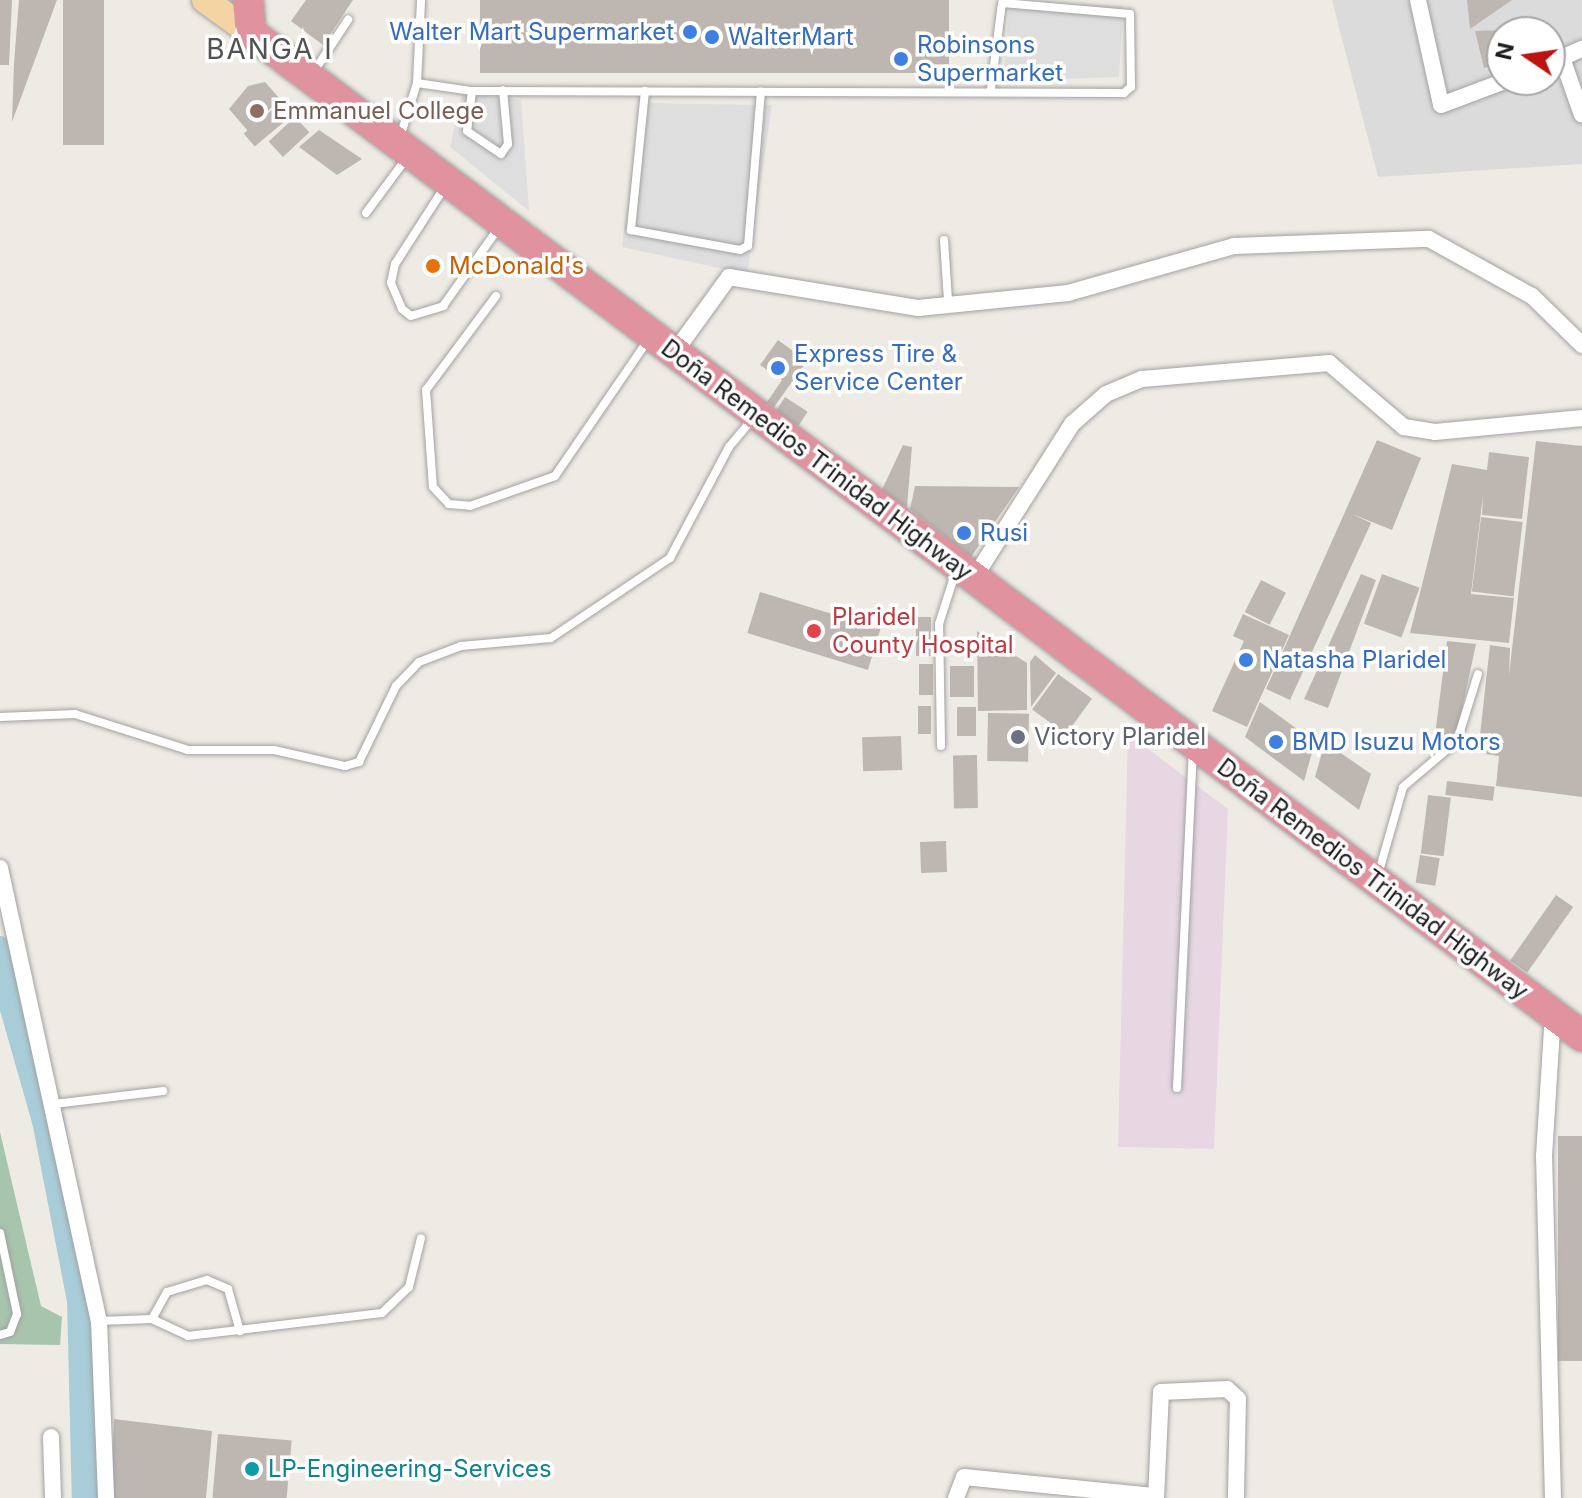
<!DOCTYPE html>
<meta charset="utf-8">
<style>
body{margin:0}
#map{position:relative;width:1582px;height:1498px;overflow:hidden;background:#eeebe4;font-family:Inter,sans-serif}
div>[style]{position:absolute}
.residential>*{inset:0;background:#dcdbdb}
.industrial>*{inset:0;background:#e6d7e3}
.cemetery>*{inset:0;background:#a7c5ad}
.parking>*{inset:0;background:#dedede}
.river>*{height:32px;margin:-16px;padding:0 16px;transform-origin:16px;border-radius:16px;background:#a8ccd8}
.building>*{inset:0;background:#beb7b1;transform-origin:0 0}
.roads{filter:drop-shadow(0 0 2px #a2a2a2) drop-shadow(0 0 2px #a2a2a2)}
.lane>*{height:8px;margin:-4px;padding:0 4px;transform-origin:4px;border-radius:4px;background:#fff}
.street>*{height:16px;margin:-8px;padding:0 8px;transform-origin:8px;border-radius:8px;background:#fff}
.primary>*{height:26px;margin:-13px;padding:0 13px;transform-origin:13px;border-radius:13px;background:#f4d4a3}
.highway>*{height:30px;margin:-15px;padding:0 15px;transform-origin:15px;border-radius:15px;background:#e0929e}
.dots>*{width:22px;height:22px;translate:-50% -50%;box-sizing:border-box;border:4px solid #fff;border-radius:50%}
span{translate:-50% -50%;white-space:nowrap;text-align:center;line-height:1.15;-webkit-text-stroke:7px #fff;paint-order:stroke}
.shop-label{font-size:24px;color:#366cbe}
.right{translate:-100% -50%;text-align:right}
.left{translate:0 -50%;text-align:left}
.education-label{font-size:24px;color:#785e54}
.food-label{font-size:24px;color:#c56008}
.street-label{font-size:24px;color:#1e1e1e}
.health-label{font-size:24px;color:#be3a42}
.worship-label{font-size:24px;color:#5b616d}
.culture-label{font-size:24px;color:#0d838f}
.quarter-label{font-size:28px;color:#515151;letter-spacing:2px}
.north{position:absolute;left:1486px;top:16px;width:80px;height:80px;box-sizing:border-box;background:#fff;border:2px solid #a5a5a5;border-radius:50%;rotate:283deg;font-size:22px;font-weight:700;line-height:32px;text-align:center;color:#1e1e1e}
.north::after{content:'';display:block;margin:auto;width:28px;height:36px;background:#bc150f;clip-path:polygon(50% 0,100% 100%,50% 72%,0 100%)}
</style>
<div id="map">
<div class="residential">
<i style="clip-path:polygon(evenodd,1332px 0,1582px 0,1582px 164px,1378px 177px,1332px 0,1502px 32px,1550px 32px,1550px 80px,1502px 80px,1502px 32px)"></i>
</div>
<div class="industrial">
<i style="clip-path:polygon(1128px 734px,1228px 809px,1214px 1149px,1118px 1147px)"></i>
</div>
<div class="cemetery">
<i style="clip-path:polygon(0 1132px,41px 1306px,62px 1317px,60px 1345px,0 1344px)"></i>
</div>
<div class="parking">
<i style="clip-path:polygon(1010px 1px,1123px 6px,1119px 77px,1003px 81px)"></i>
<i style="clip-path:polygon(462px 93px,521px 100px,529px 211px,450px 147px)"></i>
<i style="clip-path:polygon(641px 103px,772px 105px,747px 274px,622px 247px)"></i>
</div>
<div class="river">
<i style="left:0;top:952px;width:175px;rotate:74.1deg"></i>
<i style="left:48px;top:1120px;width:183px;rotate:79deg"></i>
<i style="left:83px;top:1300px;width:198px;rotate:88.6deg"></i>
</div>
<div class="building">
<i style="clip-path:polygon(0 0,12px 0,9px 65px,0 65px)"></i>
<i style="clip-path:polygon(19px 0,57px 0,12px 122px,14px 63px)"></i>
<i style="left:63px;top:0;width:41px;height:145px"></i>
<i style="clip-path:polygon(306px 0,353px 0,323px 45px,291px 21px)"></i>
<i style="left:480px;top:0;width:469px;height:73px"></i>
<i style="clip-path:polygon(1467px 0,1512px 0,1470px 29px)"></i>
<i style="clip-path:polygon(1502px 30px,1502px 64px,1484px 68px,1475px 31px)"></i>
<i style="clip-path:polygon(265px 82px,280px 99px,248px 131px,229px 109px,248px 86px)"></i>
<i style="left:279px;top:104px;width:17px;height:46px;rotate:50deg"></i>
<i style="left:295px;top:117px;width:21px;height:36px;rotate:47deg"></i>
<i style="clip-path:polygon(319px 130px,362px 159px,337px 175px,299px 147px)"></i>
<i style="clip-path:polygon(778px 340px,807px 361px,774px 407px,767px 402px,782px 380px,760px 365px)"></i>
<i style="left:785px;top:397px;width:27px;height:17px;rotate:33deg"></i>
<i style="clip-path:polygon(1377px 440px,1421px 458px,1392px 530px,1352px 514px,1371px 523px,1290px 700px,1266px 689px)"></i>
<i style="clip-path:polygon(1536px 441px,1582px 446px,1582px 797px,1496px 786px,1499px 756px,1478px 753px,1490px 645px,1510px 648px,1509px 675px)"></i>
<i style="clip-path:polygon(903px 445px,912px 447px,907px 507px,880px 494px)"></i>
<i style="clip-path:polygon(1489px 452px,1529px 457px,1522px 519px,1482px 515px,1483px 496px,1471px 594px,1514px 598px,1509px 643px,1410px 633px,1452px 464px,1487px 470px)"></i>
<i style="clip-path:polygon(915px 486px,1019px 487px,971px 557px,910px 509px)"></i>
<i style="left:1481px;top:517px;width:42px;height:75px;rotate:7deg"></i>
<i style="clip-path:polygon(1361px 574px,1376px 580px,1328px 708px,1304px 699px)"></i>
<i style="left:1382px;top:574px;width:40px;height:53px;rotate:20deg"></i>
<i style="left:1261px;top:580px;width:28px;height:36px;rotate:27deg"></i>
<i style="left:760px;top:592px;width:126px;height:43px;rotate:17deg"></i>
<i style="clip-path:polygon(1243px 614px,1289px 635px,1247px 727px,1212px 711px,1244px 641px,1233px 636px)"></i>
<i style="left:916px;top:617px;width:15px;height:39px"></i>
<i style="clip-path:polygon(977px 631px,1027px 663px,1027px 710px,978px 711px)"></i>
<i style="clip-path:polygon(1447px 641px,1476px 644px,1456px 737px,1435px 735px)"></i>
<i style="clip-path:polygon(1035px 655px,1056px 673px,1031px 707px,1030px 662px)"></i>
<i style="left:919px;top:664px;width:14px;height:31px"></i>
<i style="left:974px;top:666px;width:31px;height:24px;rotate:90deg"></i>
<i style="left:1058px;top:674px;width:42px;height:44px;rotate:36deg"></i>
<i style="clip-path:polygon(1260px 702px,1315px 742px,1304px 781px,1245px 737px)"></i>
<i style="left:918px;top:706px;width:13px;height:28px"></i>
<i style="left:957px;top:707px;width:19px;height:29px"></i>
<i style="left:988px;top:713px;width:41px;height:48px;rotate:1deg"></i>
<i style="left:901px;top:736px;width:34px;height:39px;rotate:88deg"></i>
<i style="clip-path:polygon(1325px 742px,1371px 774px,1359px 810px,1315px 777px)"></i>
<i style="left:977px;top:755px;width:53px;height:24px;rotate:89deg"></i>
<i style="left:1447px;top:781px;width:48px;height:14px;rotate:7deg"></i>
<i style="left:1428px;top:795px;width:23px;height:59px;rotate:7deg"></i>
<i style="left:946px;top:841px;width:31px;height:26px;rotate:88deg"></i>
<i style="left:1420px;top:855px;width:20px;height:28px;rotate:9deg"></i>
<i style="left:1556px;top:895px;width:21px;height:80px;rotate:35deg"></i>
<i style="left:1558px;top:1136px;width:24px;height:225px"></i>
<i style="clip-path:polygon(114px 1419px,212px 1431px,206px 1498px,111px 1498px)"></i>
<i style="left:218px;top:1434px;width:74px;height:64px;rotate:5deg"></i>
</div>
<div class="roads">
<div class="lane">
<i style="left:313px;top:73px;width:64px;rotate:-56.6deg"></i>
<i style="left:417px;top:83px;width:56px;rotate:8.3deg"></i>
<i style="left:472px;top:91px;width:652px;rotate:0.18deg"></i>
<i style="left:1124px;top:93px;width:9px;rotate:-41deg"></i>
<i style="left:1131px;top:87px;width:73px;rotate:-90.8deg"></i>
<i style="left:1130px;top:14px;width:128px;rotate:-175.1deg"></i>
<i style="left:1002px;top:3px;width:87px;rotate:97.3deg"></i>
<i style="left:472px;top:91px;width:40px;rotate:97.1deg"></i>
<i style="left:467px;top:131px;width:41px;rotate:34.1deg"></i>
<i style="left:501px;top:154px;width:12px;rotate:-55deg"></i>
<i style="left:508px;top:144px;width:54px;rotate:-95.3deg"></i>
<i style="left:645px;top:91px;width:140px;rotate:95.8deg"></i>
<i style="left:631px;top:230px;width:111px;rotate:10.4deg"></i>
<i style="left:740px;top:250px;width:9px;rotate:-27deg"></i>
<i style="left:748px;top:246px;width:155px;rotate:-85.2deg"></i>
<i style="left:400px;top:137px;width:57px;rotate:-72.5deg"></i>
<i style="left:417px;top:83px;width:83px;rotate:-87.2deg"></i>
<i style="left:446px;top:185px;width:94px;rotate:122.8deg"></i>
<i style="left:395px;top:264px;width:19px;rotate:102deg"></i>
<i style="left:391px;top:283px;width:28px;rotate:67deg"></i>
<i style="left:402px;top:309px;width:11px;rotate:38deg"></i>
<i style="left:411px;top:316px;width:34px;rotate:-17deg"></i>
<i style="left:443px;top:306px;width:95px;rotate:-54.5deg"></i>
<i style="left:366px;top:213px;width:67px;rotate:-53.5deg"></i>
<i style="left:944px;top:240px;width:61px;rotate:86.2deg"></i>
<i style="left:496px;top:296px;width:117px;rotate:126.7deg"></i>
<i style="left:426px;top:390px;width:97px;rotate:85.9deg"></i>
<i style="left:433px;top:487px;width:23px;rotate:47deg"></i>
<i style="left:449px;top:504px;width:21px;rotate:5deg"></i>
<i style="left:470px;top:506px;width:90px;rotate:-19.4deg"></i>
<i style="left:555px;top:476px;width:165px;rotate:-55.6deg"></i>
<i style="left:0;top:717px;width:75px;rotate:-2.3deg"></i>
<i style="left:75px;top:714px;width:119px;rotate:17.7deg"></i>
<i style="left:188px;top:750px;width:86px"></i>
<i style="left:274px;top:750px;width:73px;rotate:12.7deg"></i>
<i style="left:345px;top:766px;width:15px;rotate:-16deg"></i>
<i style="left:359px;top:762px;width:85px;rotate:-64deg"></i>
<i style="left:396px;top:686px;width:33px;rotate:-46deg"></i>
<i style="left:419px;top:662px;width:45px;rotate:-20.9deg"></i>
<i style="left:461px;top:646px;width:90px;rotate:-5.1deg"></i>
<i style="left:551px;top:638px;width:143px;rotate:-33.9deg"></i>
<i style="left:670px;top:558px;width:126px;rotate:-62deg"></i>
<i style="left:729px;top:447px;width:39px;rotate:-50deg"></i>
<i style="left:941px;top:746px;width:122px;rotate:-90.9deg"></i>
<i style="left:939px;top:624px;width:52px;rotate:-72.3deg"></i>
<i style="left:1378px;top:875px;width:91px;rotate:-74.1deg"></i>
<i style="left:1403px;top:787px;width:71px;rotate:-40.4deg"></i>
<i style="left:1457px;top:741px;width:70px;rotate:-72.6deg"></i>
<i style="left:1177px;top:1088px;width:335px;rotate:-87.3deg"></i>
<i style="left:54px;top:1104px;width:110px;rotate:-6.8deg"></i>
<i style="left:0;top:1233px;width:83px;rotate:78.1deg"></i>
<i style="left:17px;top:1314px;width:19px;rotate:111deg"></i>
<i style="left:10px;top:1332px;width:10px;rotate:163deg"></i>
<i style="left:152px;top:1319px;width:31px;rotate:-61deg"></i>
<i style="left:167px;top:1292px;width:42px;rotate:-16.7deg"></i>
<i style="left:207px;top:1280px;width:23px;rotate:23deg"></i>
<i style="left:228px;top:1289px;width:44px;rotate:74.1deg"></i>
<i style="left:99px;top:1321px;width:53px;rotate:-2.2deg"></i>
<i style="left:152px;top:1319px;width:40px;rotate:25deg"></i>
<i style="left:188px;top:1336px;width:195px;rotate:-6.8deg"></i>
<i style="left:382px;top:1313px;width:37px;rotate:-44deg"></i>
<i style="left:409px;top:1287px;width:50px;rotate:-76.2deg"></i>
</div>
<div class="street">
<i style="left:1418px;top:0;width:107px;rotate:77.6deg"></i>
<i style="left:1441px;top:105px;width:71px;rotate:-20.7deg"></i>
<i style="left:1562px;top:58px;width:60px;rotate:70.7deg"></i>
<i style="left:1550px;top:63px;width:35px;rotate:-24deg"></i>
<i style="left:674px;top:353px;width:94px;rotate:-54.1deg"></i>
<i style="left:729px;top:277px;width:192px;rotate:9.3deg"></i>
<i style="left:918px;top:308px;width:151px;rotate:-5.7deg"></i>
<i style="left:1068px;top:293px;width:173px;rotate:-15.8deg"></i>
<i style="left:1234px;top:246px;width:195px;rotate:-2.1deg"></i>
<i style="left:1429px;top:239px;width:118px;rotate:29deg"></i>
<i style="left:1532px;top:296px;width:70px;rotate:44.4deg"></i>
<i style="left:974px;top:578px;width:183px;rotate:-57.5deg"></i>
<i style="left:1072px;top:424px;width:45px;rotate:-41.4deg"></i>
<i style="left:1106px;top:394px;width:39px;rotate:-23deg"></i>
<i style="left:1142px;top:379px;width:188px;rotate:-4.9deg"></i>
<i style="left:1329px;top:363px;width:99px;rotate:40.5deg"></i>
<i style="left:1404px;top:427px;width:31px;rotate:9deg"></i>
<i style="left:1435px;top:432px;width:148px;rotate:-5.4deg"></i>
<i style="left:0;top:868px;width:464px;rotate:77.7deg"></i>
<i style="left:99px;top:1321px;width:177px;rotate:87.7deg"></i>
<i style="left:1553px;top:1013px;width:142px;rotate:93.6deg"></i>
<i style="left:1544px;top:1155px;width:343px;rotate:88.5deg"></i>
<i style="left:51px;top:1437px;width:61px;rotate:88.1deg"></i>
<i style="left:956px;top:1498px;width:22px;rotate:-69deg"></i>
<i style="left:964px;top:1477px;width:193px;rotate:5.7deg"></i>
<i style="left:1156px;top:1498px;width:106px;rotate:-87.3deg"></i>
<i style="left:1161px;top:1392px;width:66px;rotate:-2.6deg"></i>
<i style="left:1227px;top:1389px;width:15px;rotate:42deg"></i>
<i style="left:1238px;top:1399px;width:99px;rotate:91.2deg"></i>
</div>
<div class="primary">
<i style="left:205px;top:0;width:57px;rotate:35.7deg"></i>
</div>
<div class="highway">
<i style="left:248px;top:0;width:33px;rotate:85deg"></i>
<i style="left:251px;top:33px;width:1667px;rotate:37deg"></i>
</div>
</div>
<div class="dots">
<i style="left:690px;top:32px;background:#3f7fe0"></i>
<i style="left:712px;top:37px;background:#3f7fe0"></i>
<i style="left:901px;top:59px;background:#3f7fe0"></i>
<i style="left:257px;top:111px;background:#8d6e63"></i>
<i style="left:433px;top:266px;background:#e8710a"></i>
<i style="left:778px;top:368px;background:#3f7fe0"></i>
<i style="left:964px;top:533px;background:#3f7fe0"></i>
<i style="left:814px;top:631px;background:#e0444e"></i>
<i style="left:1246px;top:660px;background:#3f7fe0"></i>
<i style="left:1018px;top:737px;background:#6b7280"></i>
<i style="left:1276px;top:742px;background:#3f7fe0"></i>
<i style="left:252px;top:1469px;background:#0f9aa8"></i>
</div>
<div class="shop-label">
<span class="right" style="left:674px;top:32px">Walter Mart Supermarket</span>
<span class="left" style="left:728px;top:37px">WalterMart</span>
<span class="left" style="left:917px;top:59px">Robinsons<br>Supermarket</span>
<span class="left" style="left:794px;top:368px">Express Tire &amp;<br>Service Center</span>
<span class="left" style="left:980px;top:533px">Rusi</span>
<span class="left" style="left:1262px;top:660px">Natasha Plaridel</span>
<span class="left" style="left:1292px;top:742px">BMD Isuzu Motors</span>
</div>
<div class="education-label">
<span class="left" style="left:273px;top:111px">Emmanuel College</span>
</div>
<div class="food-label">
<span class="left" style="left:449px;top:266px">McDonald's</span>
</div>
<div class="street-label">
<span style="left:817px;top:460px;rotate:37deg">Doña Remedios Trinidad Highway</span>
<span style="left:1373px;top:879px;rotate:37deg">Doña Remedios Trinidad Highway</span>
</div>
<div class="health-label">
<span class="left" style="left:832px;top:631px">Plaridel<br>County Hospital</span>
</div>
<div class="worship-label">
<span class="left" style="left:1034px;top:737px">Victory Plaridel</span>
</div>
<div class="culture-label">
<span class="left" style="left:268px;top:1469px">LP-Engineering-Services</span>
</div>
<div class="quarter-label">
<span style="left:270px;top:49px">BANGA I</span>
</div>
<div class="north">N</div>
</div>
